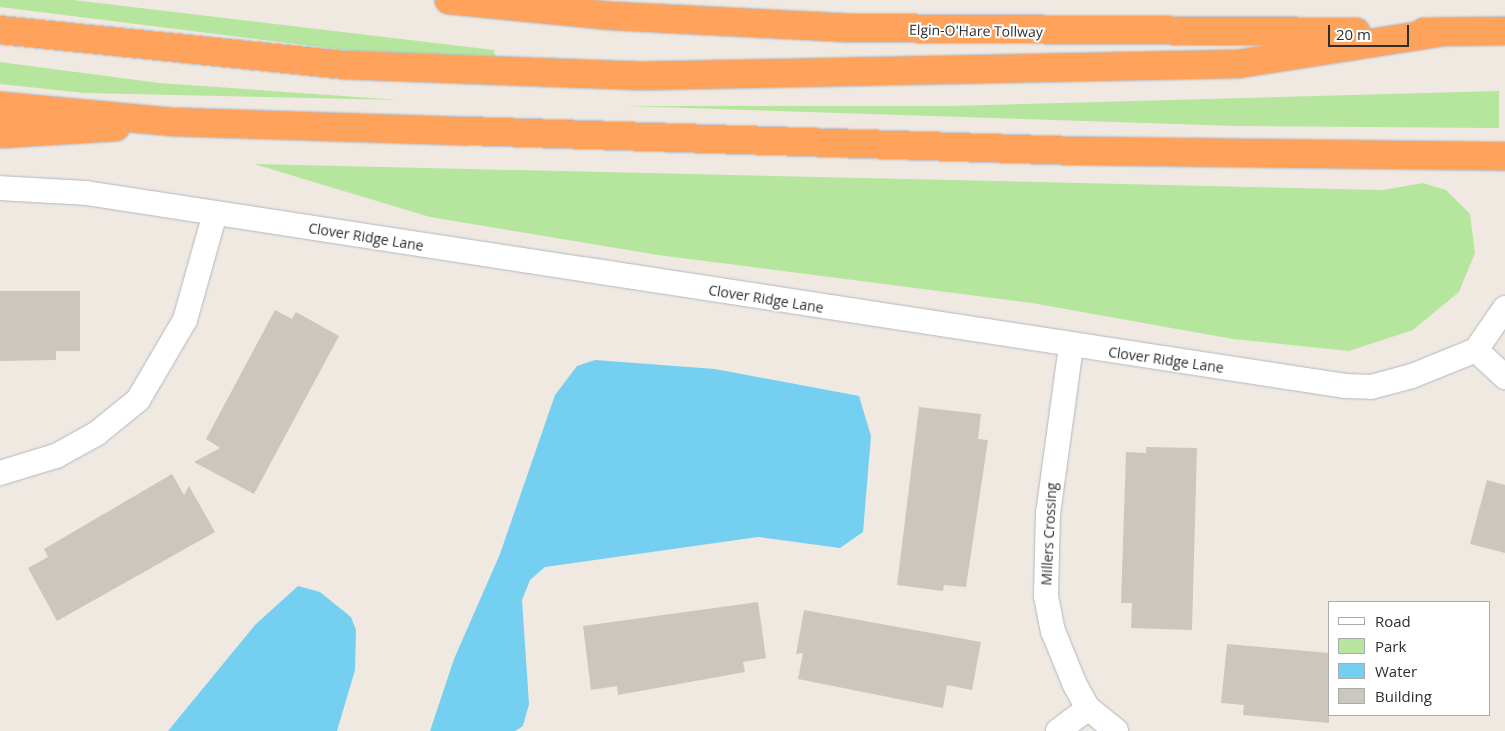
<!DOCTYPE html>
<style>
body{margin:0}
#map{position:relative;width:1505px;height:731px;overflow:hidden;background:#efe9e1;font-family:"Open Sans",sans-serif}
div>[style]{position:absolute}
.green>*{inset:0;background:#b6e59e}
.water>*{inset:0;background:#75cff0}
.building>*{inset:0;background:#cbc7bf}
.roads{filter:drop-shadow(0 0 1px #b4b7c1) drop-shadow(0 0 1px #b4b7c1)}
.street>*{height:24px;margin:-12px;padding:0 12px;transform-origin:12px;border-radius:12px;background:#fff}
.highway>*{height:28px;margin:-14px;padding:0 14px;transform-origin:14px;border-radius:14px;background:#ffa35c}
span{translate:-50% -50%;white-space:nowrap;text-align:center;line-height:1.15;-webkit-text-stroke:4px #fff;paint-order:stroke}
.street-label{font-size:14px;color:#2e2e2e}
.legend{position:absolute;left:1328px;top:601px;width:162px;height:115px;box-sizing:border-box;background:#fff;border:1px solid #ababab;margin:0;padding:6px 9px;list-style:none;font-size:15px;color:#2e2e2e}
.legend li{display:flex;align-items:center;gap:10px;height:25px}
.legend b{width:25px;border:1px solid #ababab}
.scale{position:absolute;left:1328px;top:25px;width:81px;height:22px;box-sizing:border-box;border:2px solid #2e2e2e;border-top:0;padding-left:6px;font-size:15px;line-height:18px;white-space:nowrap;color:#2e2e2e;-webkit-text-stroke:4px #fff;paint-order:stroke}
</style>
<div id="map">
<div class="green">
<i style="clip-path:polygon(0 0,73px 0,494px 50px,495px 56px,360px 52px,0 7px)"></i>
<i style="clip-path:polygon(0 62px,159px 83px,399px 100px,84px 93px,0 84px)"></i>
<i style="clip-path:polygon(1499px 91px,1499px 128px,1236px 126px,626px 106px,950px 106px)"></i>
<i style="clip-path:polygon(254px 164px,1383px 190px,1423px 183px,1446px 190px,1470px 214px,1475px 253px,1459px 292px,1413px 330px,1349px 351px,1233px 339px,1032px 303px,658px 255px,430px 217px)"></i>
</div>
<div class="water">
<i style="clip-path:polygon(595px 360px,715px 369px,859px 396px,871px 436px,863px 532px,840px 548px,758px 537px,545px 567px,530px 580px,522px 600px,529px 704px,523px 726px,515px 731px,430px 731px,454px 659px,500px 554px,555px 395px,577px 366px)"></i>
<i style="clip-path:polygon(298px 586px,320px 592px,351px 617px,356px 630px,355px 670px,337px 731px,168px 731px,255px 625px)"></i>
</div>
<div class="building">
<i style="clip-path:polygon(0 291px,80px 291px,80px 351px,56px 351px,56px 360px,0 361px)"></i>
<i style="clip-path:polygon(275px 310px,292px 319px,296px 312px,339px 336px,254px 494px,194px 462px,220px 448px,206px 439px)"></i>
<i style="clip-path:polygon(919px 407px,981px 414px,978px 439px,988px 440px,966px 587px,944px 585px,943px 591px,897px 585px)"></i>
<i style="clip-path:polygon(1146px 447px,1197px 448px,1192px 630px,1131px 628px,1132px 603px,1121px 603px,1126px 452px,1146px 453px)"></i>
<i style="clip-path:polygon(172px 474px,184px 495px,189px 486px,215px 532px,57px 621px,28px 568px,48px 557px,44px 549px)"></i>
<i style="clip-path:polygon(1487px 480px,1505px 485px,1505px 553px,1470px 544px)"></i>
<i style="clip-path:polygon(758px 602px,766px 658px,743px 662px,745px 672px,618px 695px,617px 686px,591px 690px,583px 626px)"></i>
<i style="clip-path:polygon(804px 610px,981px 642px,972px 690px,947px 685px,943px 708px,798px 679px,803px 653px,796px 654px)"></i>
<i style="clip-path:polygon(1227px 644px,1329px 653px,1329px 723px,1243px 715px,1244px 705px,1221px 703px)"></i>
</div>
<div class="roads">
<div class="street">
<i style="left:0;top:188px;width:86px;rotate:3.3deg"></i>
<i style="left:86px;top:193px;width:1275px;rotate:8.71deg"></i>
<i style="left:1346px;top:386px;width:25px;rotate:2deg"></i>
<i style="left:1371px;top:387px;width:42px;rotate:-15deg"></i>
<i style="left:1412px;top:376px;width:69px;rotate:-22.1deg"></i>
<i style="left:1476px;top:350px;width:51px;rotate:-55.4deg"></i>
<i style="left:1071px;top:346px;width:169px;rotate:97.8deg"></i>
<i style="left:1048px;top:513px;width:83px;rotate:91.4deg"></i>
<i style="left:1046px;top:596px;width:36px;rotate:79deg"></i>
<i style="left:1053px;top:631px;width:58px;rotate:67.8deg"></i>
<i style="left:1075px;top:685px;width:26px;rotate:61deg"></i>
<i style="left:1088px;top:708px;width:36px;rotate:39deg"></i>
<i style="left:1476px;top:350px;width:40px;rotate:43deg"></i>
<i style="left:0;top:473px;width:59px;rotate:-16.9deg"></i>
<i style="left:56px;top:456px;width:46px;rotate:-28.8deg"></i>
<i style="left:96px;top:434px;width:54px;rotate:-39deg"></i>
<i style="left:138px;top:400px;width:93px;rotate:-59.6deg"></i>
<i style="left:185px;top:320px;width:111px;rotate:-74.3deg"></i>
<i style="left:1058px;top:731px;width:38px;rotate:-37deg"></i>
</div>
<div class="highway">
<i style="left:449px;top:0;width:165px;rotate:5.6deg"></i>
<i style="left:613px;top:16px;width:238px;rotate:2.9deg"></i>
<i style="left:851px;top:28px;width:505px;rotate:0.45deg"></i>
<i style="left:0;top:30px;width:345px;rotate:5.8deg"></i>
<i style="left:343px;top:65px;width:294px;rotate:2.1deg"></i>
<i style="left:637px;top:76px;width:601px;rotate:-1.14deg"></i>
<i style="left:1238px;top:64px;width:206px;rotate:-8.9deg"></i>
<i style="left:1424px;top:32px;width:81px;rotate:-0.7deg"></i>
<i style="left:0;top:106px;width:175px;rotate:5.3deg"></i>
<i style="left:174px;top:122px;width:293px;rotate:1.8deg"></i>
<i style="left:467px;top:131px;width:609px;rotate:1.88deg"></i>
<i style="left:1076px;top:151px;width:429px;rotate:0.7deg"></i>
<i style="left:0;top:134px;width:116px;rotate:-3.5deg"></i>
</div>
</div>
<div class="street-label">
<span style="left:976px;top:31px;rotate:1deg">Elgin-O'Hare Tollway</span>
<span style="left:366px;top:237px;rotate:9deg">Clover Ridge Lane</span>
<span style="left:766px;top:299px;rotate:9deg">Clover Ridge Lane</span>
<span style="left:1166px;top:360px;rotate:8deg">Clover Ridge Lane</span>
<span style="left:1049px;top:534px;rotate:-87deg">Millers Crossing</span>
</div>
<ul class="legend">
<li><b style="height:6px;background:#fff"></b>Road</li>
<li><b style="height:14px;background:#b6e59e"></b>Park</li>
<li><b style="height:14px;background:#75cff0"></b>Water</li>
<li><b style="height:14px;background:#cbc7bf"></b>Building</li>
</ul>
<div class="scale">20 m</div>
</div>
